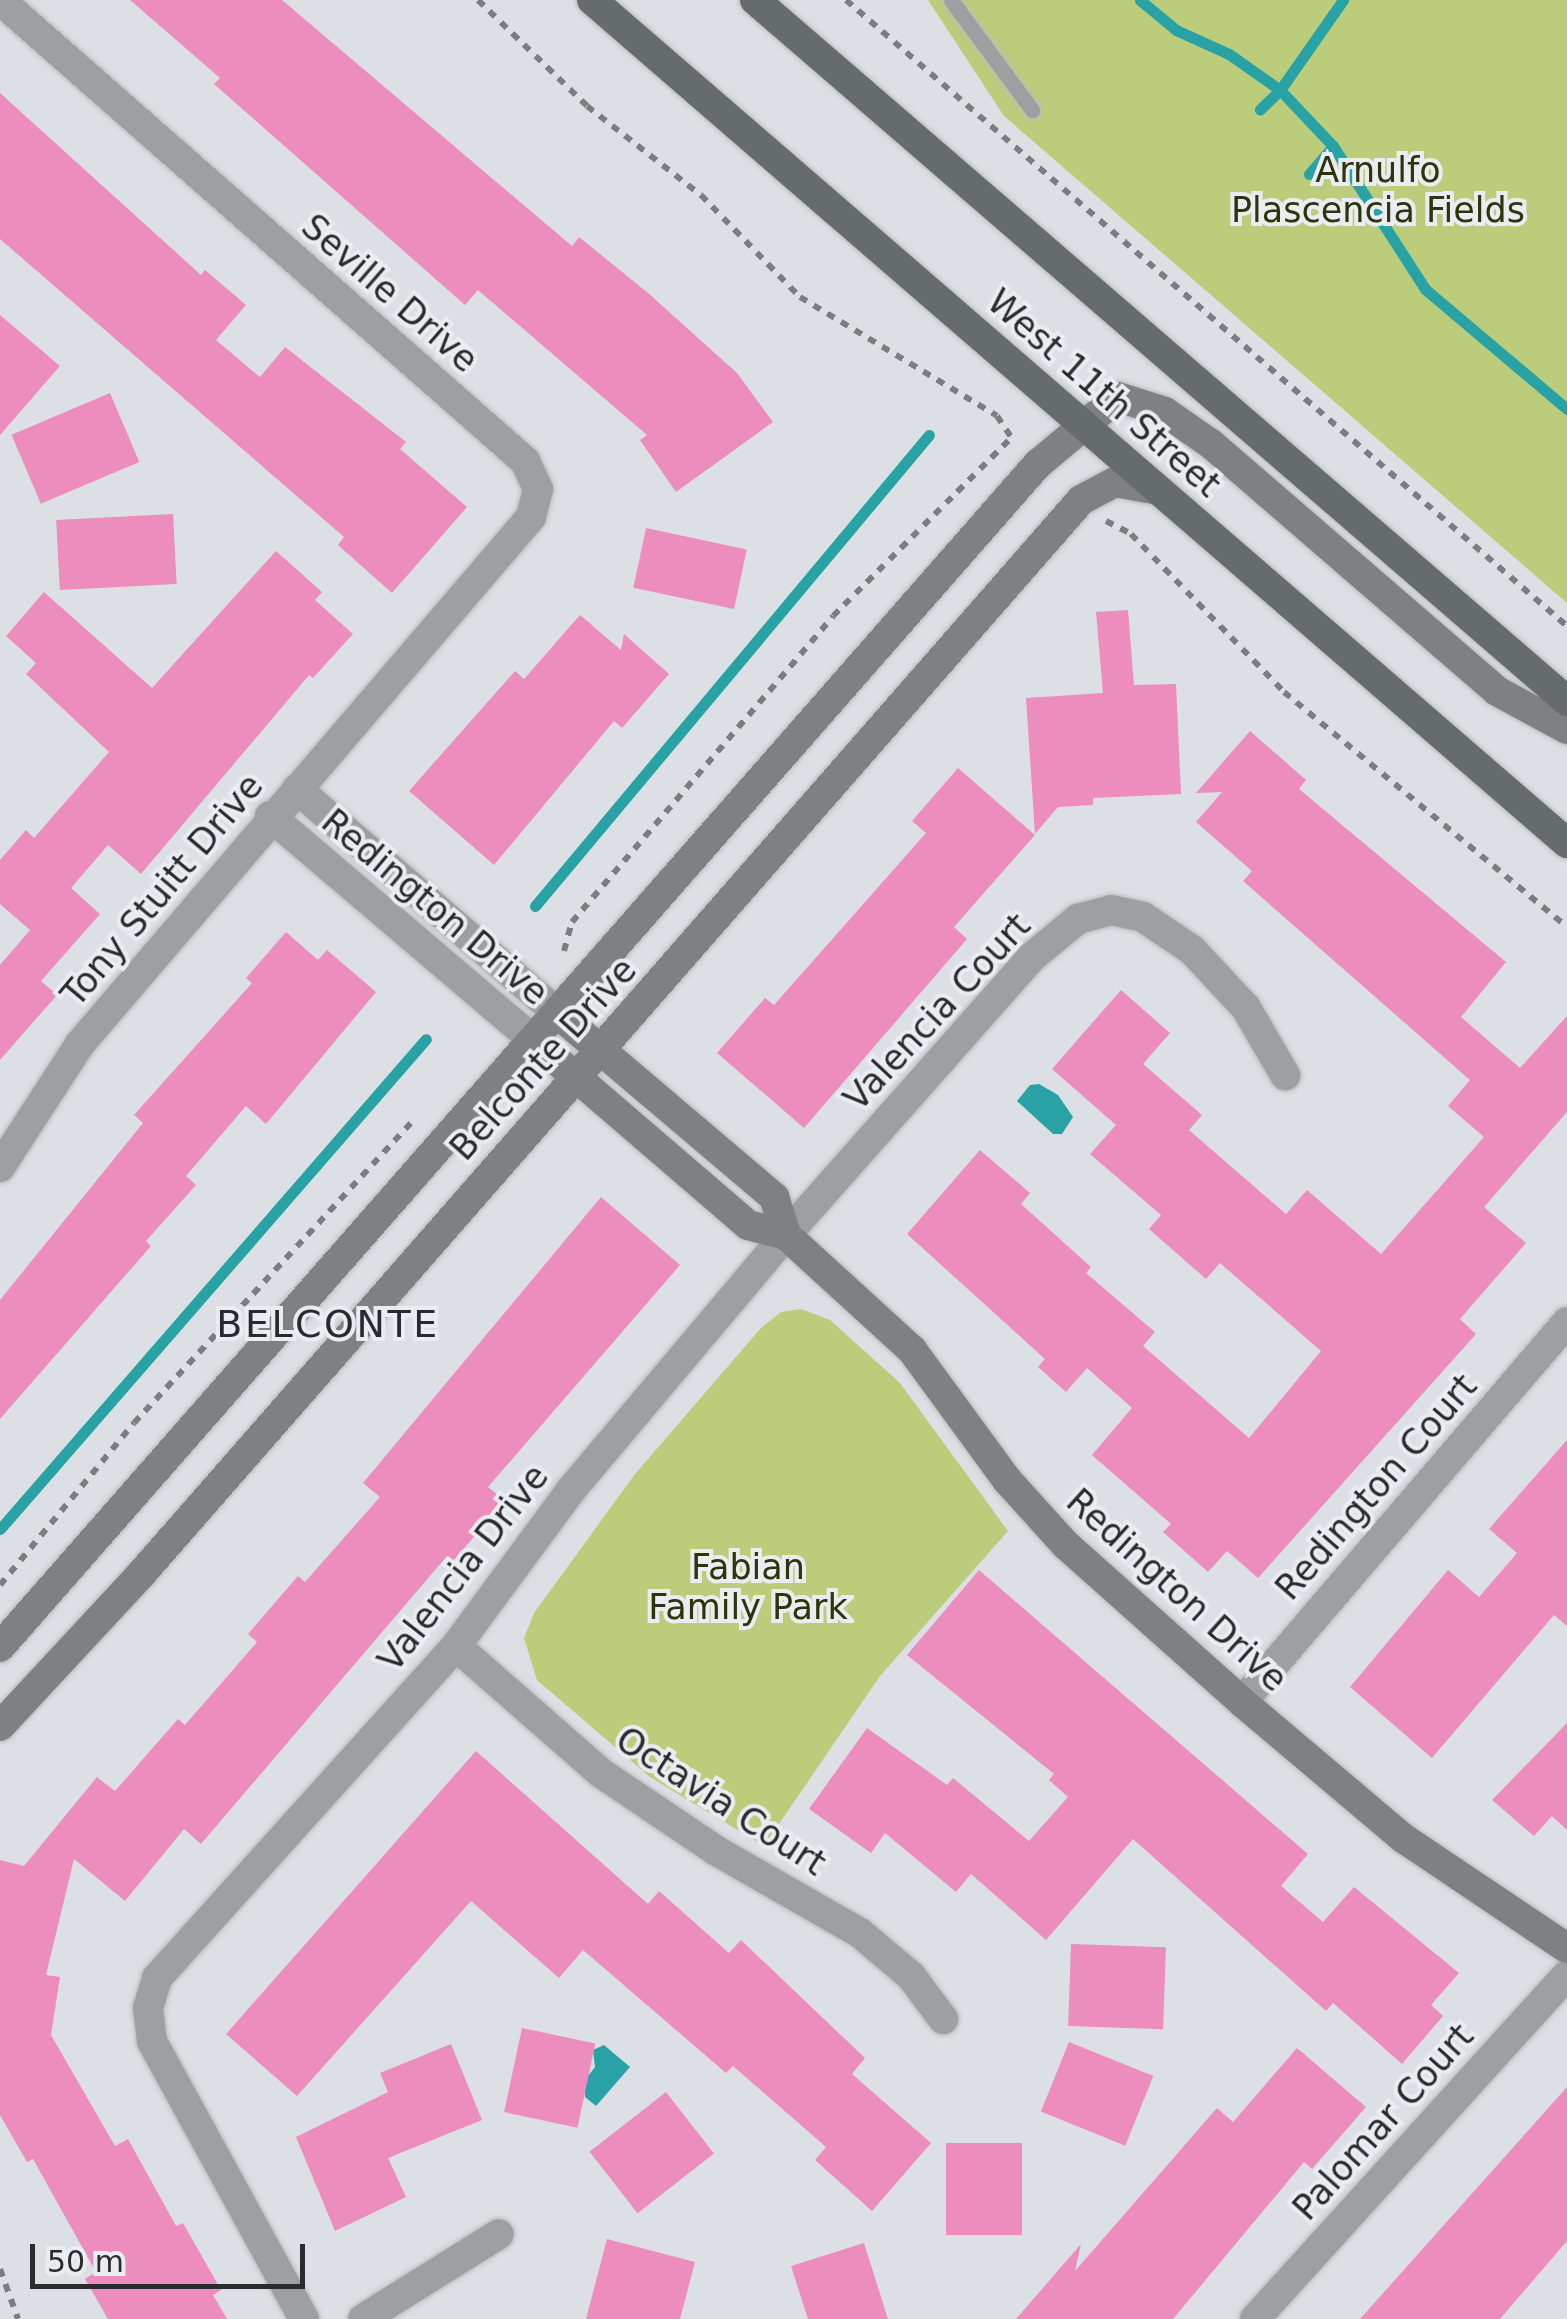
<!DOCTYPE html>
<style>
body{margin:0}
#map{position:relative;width:1567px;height:2319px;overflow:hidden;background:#dce0e4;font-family:"DejaVu Sans",sans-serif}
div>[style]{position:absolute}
.green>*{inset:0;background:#bbcd7b}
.water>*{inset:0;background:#28a2a5}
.stream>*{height:11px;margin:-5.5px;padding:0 5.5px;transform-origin:5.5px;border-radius:5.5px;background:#28a2a5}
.building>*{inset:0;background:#ec8dbd;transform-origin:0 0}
.path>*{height:6px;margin-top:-3px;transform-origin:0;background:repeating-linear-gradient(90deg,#7b7e80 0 8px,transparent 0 16px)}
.roads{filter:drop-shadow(0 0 2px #b8bcbf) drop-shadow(0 0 2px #b8bcbf)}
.lane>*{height:15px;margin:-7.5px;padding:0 7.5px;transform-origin:7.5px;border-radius:7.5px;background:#9da0a0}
.street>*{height:30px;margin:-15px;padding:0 15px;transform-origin:15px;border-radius:15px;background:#9da0a0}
.secondary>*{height:30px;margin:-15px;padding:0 15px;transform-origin:15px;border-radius:15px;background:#7d8182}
.primary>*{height:30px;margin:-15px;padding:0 15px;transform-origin:15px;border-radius:15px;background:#666b6c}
span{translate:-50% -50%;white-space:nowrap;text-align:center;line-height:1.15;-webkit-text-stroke:8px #e9edf2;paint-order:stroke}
.park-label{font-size:35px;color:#2d340a}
.street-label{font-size:35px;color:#2a2b2d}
.neighbourhood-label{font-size:38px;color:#272a2e;letter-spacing:2.5px}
.scale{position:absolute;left:30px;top:2244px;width:275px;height:45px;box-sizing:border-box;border:5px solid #2a2b2d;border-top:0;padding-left:12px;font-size:30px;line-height:35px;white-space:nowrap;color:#2a2b2d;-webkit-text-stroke:8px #e9edf2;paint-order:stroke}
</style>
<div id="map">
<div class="green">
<i style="clip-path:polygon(928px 0,1567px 0,1567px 603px,1004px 116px)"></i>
<i style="clip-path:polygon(801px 1309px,830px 1320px,900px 1383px,1008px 1531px,880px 1676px,764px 1846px,650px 1777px,537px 1680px,524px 1638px,534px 1613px,635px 1474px,761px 1328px,781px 1312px)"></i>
</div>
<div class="water">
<i style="clip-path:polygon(1039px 1084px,1058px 1095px,1073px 1117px,1062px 1134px,1053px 1134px,1017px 1101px,1030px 1085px)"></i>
<i style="clip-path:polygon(604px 2045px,630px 2067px,596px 2106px,585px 2097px,585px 2080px,595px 2067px,593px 2050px)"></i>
</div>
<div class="stream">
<i style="left:1140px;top:0;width:47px;rotate:39.8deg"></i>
<i style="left:1176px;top:30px;width:58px;rotate:24.4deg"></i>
<i style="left:1229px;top:54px;width:62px;rotate:35.2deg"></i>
<i style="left:1280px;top:90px;width:28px;rotate:136deg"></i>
<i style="left:1333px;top:146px;width:170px;rotate:57.2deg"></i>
<i style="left:1425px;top:289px;width:186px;rotate:40.2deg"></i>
<i style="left:1309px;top:174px;width:37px;rotate:-49deg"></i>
<i style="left:1333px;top:146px;width:77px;rotate:-133.4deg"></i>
<i style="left:1280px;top:90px;width:110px;rotate:-55deg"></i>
<i style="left:535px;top:906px;width:614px;rotate:-50.09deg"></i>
<i style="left:0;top:1529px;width:649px;rotate:-49deg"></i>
</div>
<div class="building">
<i style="clip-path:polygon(130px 0,282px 0,572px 246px,579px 237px,648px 293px,737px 373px,773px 422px,676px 492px,640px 440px,647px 435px,478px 290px,465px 305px,214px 84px,220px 78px)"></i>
<i style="clip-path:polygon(0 93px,201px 275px,205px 270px,246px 305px,216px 340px,260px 377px,285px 347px,406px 442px,400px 449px,467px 507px,392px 593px,338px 545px,344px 537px,0 239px)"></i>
<i style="clip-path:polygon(0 315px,60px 366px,0 435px)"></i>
<i style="left:110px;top:393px;width:75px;height:107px;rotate:67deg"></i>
<i style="left:173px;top:514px;width:70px;height:117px;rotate:87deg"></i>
<i style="left:646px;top:528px;width:103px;height:61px;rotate:12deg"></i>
<i style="clip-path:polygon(276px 551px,322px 592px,315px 600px,353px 634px,313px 678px,309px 675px,141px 874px,108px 845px,71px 888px,100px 914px,41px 981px,57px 995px,0 1060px,0 965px,30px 930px,0 904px,0 860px,26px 830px,34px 838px,109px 752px,26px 674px,36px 663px,6px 636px,44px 592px,152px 688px)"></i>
<i style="clip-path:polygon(1128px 610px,1134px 685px,1176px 684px,1181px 794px,1093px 798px,1093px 805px,1058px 807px,1035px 834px,1026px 698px,1103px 693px,1096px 612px)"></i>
<i style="clip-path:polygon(580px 615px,621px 650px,624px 634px,669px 674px,622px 728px,614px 721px,494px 865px,409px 791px,515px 671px,524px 679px)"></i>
<i style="clip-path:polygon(1250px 731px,1306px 780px,1299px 789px,1506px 962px,1461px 1017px,1520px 1068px,1567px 1016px,1567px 1112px,1484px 1207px,1526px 1243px,1460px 1319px,1476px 1334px,1258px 1578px,1227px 1551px,1208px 1572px,1163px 1532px,1171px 1524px,1092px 1455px,1132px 1408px,1087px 1368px,1066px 1392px,1038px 1367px,1045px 1359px,907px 1234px,980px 1150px,1030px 1193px,1021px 1204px,1091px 1267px,1086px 1273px,1155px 1332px,1143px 1346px,1249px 1438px,1321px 1351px,1220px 1263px,1206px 1279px,1149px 1229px,1161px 1215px,1090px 1154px,1116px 1125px,1052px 1069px,1121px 990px,1170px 1033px,1143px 1064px,1202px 1115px,1189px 1130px,1286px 1214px,1307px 1190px,1381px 1254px,1484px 1137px,1448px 1106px,1470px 1080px,1243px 881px,1252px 871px,1196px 822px,1222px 792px,1196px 793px)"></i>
<i style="clip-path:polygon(958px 768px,1035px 835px,954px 927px,967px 939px,804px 1128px,717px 1053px,765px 998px,774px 1005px,926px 833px,912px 821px)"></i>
<i style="clip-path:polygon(286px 932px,318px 960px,327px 950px,376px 992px,266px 1124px,246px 1106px,186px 1176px,196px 1185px,146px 1241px,151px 1246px,0 1419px,0 1300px,143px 1123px,134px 1115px,252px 983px,246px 978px)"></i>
<i style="clip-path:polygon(601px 1197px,680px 1265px,488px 1487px,505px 1501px,453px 1561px,447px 1556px,201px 1844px,184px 1829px,125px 1901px,74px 1859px,46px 1975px,60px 1977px,51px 2035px,115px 2146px,128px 2139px,176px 2226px,183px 2223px,221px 2290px,213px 2295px,227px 2319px,108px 2319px,85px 2279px,96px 2272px,33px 2159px,27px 2162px,0 2115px,0 1860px,24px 1866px,97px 1777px,115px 1791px,178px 1719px,185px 1725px,257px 1642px,248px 1634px,298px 1576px,305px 1582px,380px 1497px,363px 1483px)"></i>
<i style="clip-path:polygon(1567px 1440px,1567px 1626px,1554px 1615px,1432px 1758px,1350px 1687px,1448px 1570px,1479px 1597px,1517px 1553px,1489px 1529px)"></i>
<i style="clip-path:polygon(979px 1570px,1308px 1854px,1281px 1886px,1323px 1922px,1354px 1887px,1459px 1973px,1431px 2005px,1443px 2016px,1402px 2064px,1333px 2003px,1326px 2011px,1133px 1839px,1046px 1940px,971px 1874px,956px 1892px,885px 1833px,871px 1853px,809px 1809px,867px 1728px,947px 1785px,953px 1778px,1029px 1841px,1068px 1797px,1049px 1780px,1054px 1774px,907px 1655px)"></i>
<i style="clip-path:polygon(1567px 1723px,1567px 1830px,1552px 1816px,1534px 1836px,1492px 1800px)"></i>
<i style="clip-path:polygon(476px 1751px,648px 1904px,659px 1891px,729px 1953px,741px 1940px,865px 2058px,852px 2074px,931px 2143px,872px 2211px,815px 2160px,826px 2147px,733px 2066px,726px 2073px,583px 1950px,559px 1978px,471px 1901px,297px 2096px,226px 2034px)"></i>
<i style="left:1071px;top:1944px;width:95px;height:82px;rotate:2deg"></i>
<i style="left:522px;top:2028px;width:75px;height:86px;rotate:12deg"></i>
<i style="left:1069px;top:2042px;width:91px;height:75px;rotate:22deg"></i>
<i style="clip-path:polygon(451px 2044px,482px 2120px,388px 2158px,406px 2197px,335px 2231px,296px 2137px,388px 2092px,380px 2073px)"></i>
<i style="clip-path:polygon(1297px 2048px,1366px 2107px,1312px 2169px,1304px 2162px,1173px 2319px,1016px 2319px,1081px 2244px,1075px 2271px,1217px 2108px,1233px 2122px)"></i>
<i style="clip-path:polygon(1567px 2087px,1567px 2241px,1500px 2319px,1360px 2319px)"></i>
<i style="left:666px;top:2092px;width:78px;height:97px;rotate:52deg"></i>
<i style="left:946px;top:2143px;width:76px;height:92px"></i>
<i style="clip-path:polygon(607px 2239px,695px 2262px,680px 2319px,586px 2319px)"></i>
<i style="clip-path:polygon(864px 2243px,888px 2319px,808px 2319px,791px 2266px)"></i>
</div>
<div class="path">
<i style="left:478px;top:0;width:152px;rotate:44.2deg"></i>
<i style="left:587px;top:106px;width:145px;rotate:38deg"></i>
<i style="left:701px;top:195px;width:142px;rotate:45.9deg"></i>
<i style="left:800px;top:297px;width:230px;rotate:31.1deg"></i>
<i style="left:997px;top:416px;width:30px;rotate:56deg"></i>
<i style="left:846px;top:0;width:955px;rotate:40.97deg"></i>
<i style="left:1106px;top:521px;width:28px;rotate:27deg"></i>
<i style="left:1131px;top:534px;width:220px;rotate:45.9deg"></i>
<i style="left:1284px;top:692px;width:368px;rotate:39.7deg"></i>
<i style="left:564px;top:951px;width:30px;rotate:-75deg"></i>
<i style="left:572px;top:922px;width:402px;rotate:-49.5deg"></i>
<i style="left:833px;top:616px;width:252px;rotate:-45deg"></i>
<i style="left:0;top:1585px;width:210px;rotate:-50.4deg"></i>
<i style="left:134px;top:1423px;width:414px;rotate:-47.3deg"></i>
<i style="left:0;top:2269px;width:53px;rotate:70.2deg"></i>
</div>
<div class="roads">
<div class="lane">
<i style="left:951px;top:0;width:137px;rotate:53.6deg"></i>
</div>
<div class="street">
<i style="left:0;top:0;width:699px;rotate:41.29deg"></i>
<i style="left:525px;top:461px;width:31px;rotate:65deg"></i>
<i style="left:538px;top:489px;width:29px;rotate:104deg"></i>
<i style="left:531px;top:517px;width:694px;rotate:130.56deg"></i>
<i style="left:80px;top:1044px;width:147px;rotate:123deg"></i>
<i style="left:297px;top:789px;width:343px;rotate:40.7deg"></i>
<i style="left:270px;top:816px;width:347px;rotate:40.4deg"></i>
<i style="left:456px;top:1646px;width:193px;rotate:41.2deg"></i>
<i style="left:601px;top:1773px;width:138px;rotate:34deg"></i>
<i style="left:715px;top:1850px;width:167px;rotate:29.8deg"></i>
<i style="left:860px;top:1933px;width:67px;rotate:40.1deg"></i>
<i style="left:911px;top:1976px;width:54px;rotate:53.3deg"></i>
<i style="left:1242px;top:1702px;width:500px;rotate:-49.46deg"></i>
<i style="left:304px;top:2319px;width:317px;rotate:-118.7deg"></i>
<i style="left:152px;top:2041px;width:33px;rotate:-97deg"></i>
<i style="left:148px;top:2008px;width:31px;rotate:-73deg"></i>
<i style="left:157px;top:1978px;width:447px;rotate:-48deg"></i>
<i style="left:456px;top:1646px;width:194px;rotate:-53.6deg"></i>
<i style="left:571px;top:1490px;width:334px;rotate:-49.9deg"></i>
<i style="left:786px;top:1235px;width:371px;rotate:-48.5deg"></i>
<i style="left:1032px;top:957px;width:60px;rotate:-39.6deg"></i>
<i style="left:1078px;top:919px;width:34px;rotate:-15deg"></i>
<i style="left:1111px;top:910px;width:33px;rotate:12deg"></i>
<i style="left:1143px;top:917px;width:59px;rotate:34deg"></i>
<i style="left:1192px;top:950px;width:79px;rotate:47deg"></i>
<i style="left:1246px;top:1008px;width:78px;rotate:59.8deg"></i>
<i style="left:363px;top:2319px;width:160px;rotate:-32deg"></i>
<i style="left:1255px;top:2319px;width:464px;rotate:-47.8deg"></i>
</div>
<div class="secondary">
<i style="left:557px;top:1013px;width:285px;rotate:40.3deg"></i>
<i style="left:774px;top:1197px;width:40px;rotate:72deg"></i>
<i style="left:534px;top:1041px;width:282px;rotate:40.7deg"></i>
<i style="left:748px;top:1225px;width:39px;rotate:15deg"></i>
<i style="left:786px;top:1235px;width:171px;rotate:42.4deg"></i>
<i style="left:912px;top:1350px;width:161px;rotate:53.8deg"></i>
<i style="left:1007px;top:1480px;width:88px;rotate:47.8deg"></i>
<i style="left:1066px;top:1545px;width:236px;rotate:41.7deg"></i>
<i style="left:1242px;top:1702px;width:211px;rotate:40.2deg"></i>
<i style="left:1403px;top:1838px;width:197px;rotate:33.9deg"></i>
<i style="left:0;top:1647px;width:1574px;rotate:-48.74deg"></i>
<i style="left:1038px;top:464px;width:104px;rotate:-39.9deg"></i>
<i style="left:1118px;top:397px;width:49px;rotate:17.7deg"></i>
<i style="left:1165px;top:412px;width:56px;rotate:34.8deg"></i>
<i style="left:1211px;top:444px;width:378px;rotate:40.8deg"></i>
<i style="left:1497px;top:691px;width:80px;rotate:28.5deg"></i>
<i style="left:0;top:1726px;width:210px;rotate:-47.1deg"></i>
<i style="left:143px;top:1572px;width:1424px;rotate:-48.81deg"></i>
<i style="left:1081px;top:500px;width:38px;rotate:-28deg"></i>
<i style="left:1115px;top:482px;width:44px;rotate:10.5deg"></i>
</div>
<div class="primary">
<i style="left:592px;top:0;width:1289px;rotate:40.85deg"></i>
<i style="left:755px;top:0;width:1073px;rotate:40.8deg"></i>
</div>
</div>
<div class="park-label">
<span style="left:1378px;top:190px">Arnulfo<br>Plascencia Fields</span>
<span style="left:748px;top:1587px">Fabian<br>Family Park</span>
</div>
<div class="street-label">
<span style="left:390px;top:293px;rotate:41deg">Seville Drive</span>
<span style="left:1104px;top:393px;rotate:41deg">West 11th Street</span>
<span style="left:162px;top:890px;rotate:-50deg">Tony Stuitt Drive</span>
<span style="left:435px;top:907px;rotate:40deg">Redington Drive</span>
<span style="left:937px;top:1012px;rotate:-47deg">Valencia Court</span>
<span style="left:543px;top:1059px;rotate:-48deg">Belconte Drive</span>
<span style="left:1376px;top:1487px;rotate:-49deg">Redington Court</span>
<span style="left:463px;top:1568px;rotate:-52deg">Valencia Drive</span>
<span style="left:1177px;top:1590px;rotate:42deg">Redington Drive</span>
<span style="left:721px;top:1801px;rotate:33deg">Octavia Court</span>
<span style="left:1383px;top:2122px;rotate:-48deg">Palomar Court</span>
</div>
<div class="neighbourhood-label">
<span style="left:328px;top:1325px">BELCONTE</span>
</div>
<div class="scale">50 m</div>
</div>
